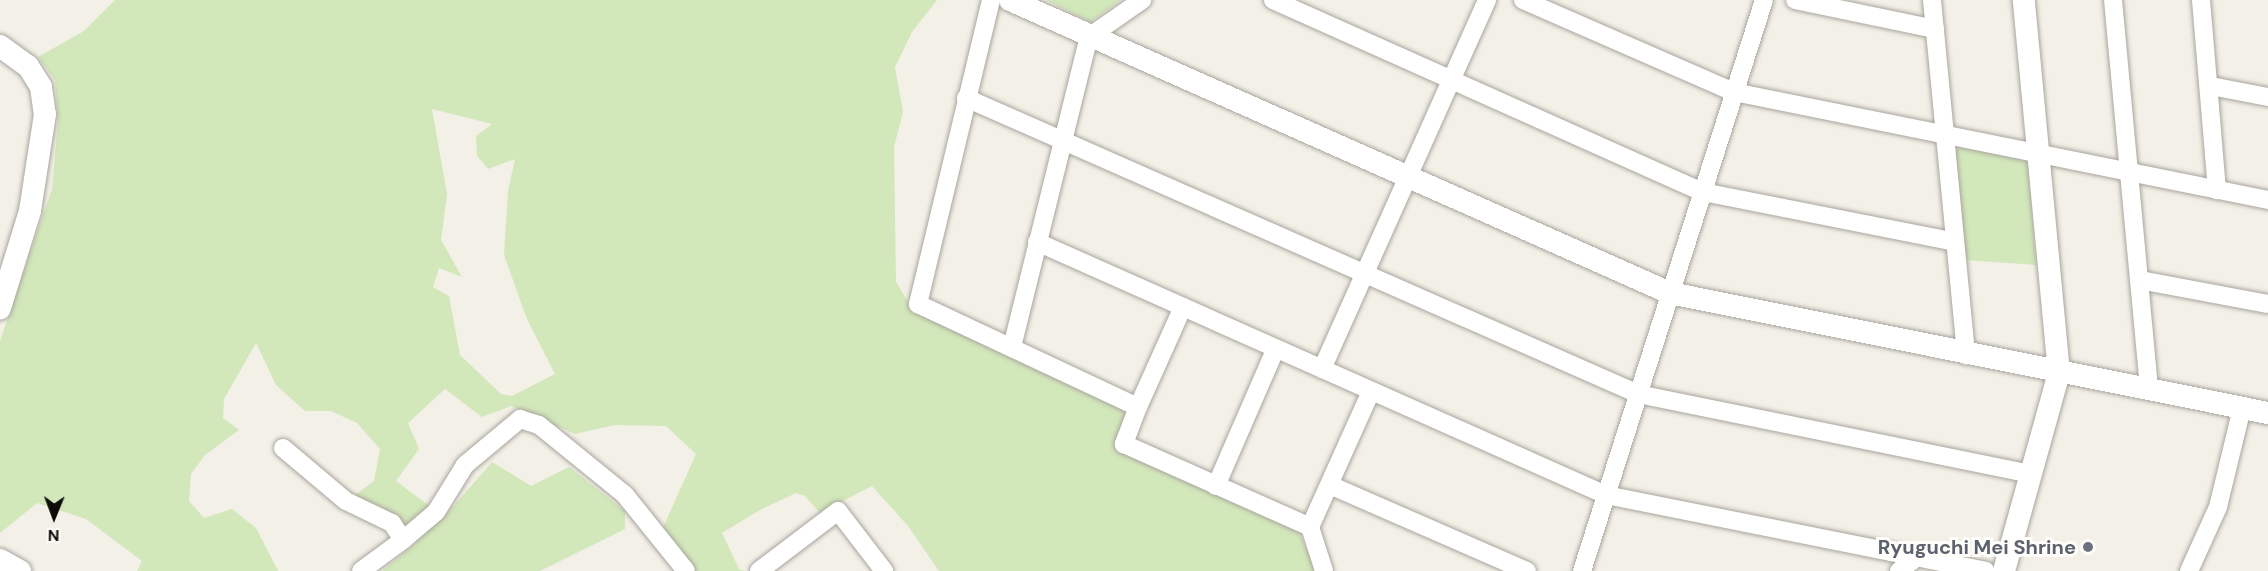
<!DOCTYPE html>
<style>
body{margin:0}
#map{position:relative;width:2268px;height:571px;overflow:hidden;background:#f3f0e7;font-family:"DM Sans",sans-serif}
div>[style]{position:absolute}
.green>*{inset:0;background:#d2e7ba}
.roads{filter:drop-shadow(0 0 2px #a8a59d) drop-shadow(0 0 2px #a8a59d)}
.minor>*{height:18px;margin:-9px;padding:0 9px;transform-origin:9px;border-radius:9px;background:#fff}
.tertiary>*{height:22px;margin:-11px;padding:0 11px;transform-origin:11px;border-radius:11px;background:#fff}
.dots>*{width:16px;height:16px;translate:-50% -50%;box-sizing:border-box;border:3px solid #fefdfa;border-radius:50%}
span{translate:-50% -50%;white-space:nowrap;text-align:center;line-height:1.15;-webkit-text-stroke:6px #fefdfa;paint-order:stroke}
.worship-label{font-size:20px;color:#5b616d;font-weight:700}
.right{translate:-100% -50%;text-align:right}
.north{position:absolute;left:24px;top:487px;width:60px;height:60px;-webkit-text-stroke:4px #fefdfa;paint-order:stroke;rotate:181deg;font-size:16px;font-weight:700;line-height:24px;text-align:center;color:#0d0c09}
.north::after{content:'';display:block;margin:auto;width:21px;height:27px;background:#0d0c09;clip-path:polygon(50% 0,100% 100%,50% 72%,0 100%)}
</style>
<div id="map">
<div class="green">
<i style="clip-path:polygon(evenodd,115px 0,937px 0,912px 32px,895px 67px,903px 112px,894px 147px,896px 282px,913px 310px,1122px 408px,1124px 416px,1118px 438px,1298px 530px,1316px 571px,939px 571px,908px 526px,872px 486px,820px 513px,805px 496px,796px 493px,760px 510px,722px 533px,739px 569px,745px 571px,694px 571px,662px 530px,696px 454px,666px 426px,615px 425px,575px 434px,511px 406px,482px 417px,445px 389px,408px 423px,419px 449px,396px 481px,444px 517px,492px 462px,531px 486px,569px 467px,625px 511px,625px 529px,540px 571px,382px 571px,416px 543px,395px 517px,354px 496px,374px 481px,380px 449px,357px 423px,331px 411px,305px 411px,276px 385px,256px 343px,224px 399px,223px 418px,239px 430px,205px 455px,191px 474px,189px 501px,204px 518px,232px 509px,256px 528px,278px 571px,137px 571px,142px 561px,86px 519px,37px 503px,0 533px,0 341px,52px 189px,58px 122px,55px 80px,38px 57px,84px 31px,115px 0,432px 109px,492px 124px,476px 136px,477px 156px,488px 169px,515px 159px,508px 191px,504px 255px,527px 319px,555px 374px,512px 396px,501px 394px,460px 355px,449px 296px,433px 287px,439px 268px,462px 277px,441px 240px,447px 194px,432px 109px)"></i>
<i style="clip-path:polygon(1046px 0,1121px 0,1090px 22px)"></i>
<i style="clip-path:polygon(1961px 146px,2024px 158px,2028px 163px,2036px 265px,1964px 260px,1954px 153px)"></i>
</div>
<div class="roads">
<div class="minor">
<i style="left:991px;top:0;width:313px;rotate:103.5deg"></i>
<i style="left:918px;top:304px;width:243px;rotate:25.1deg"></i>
<i style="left:1138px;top:407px;width:40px;rotate:111deg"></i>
<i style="left:1124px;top:444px;width:204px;rotate:24deg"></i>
<i style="left:1310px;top:527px;width:46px;rotate:72.3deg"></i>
<i style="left:1273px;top:0;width:471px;rotate:24.1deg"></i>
<i style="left:1703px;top:192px;width:257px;rotate:11.2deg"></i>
<i style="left:1523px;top:0;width:230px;rotate:23.6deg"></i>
<i style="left:1734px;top:92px;width:545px;rotate:11.43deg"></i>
<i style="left:1795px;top:0;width:143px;rotate:11.7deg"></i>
<i style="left:1932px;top:0;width:357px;rotate:84.5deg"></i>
<i style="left:2113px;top:0;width:391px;rotate:84.7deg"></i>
<i style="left:2201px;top:0;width:191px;rotate:85.2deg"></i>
<i style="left:2211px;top:86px;width:58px;rotate:10.9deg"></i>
<i style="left:966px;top:98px;width:734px;rotate:23.77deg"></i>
<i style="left:1638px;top:394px;width:401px;rotate:11.5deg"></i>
<i style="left:1037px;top:242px;width:623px;rotate:23.97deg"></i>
<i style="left:1606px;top:495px;width:387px;rotate:11.3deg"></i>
<i style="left:2140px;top:280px;width:130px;rotate:10.6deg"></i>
<i style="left:1012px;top:347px;width:319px;rotate:-76.1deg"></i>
<i style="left:1089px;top:37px;width:65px;rotate:-34.9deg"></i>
<i style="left:1322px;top:369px;width:404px;rotate:-65.9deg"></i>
<i style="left:1138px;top:407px;width:110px;rotate:-65.8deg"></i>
<i style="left:283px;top:448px;width:82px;rotate:40.1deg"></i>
<i style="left:346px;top:501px;width:51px;rotate:25.6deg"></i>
<i style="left:392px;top:523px;width:20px;rotate:57deg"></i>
<i style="left:403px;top:540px;width:52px;rotate:143.6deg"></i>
<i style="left:1330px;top:485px;width:215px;rotate:23.6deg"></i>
<i style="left:1216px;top:486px;width:150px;rotate:-66.5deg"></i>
<i style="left:1310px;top:527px;width:149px;rotate:-65.8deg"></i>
<i style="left:403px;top:540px;width:43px;rotate:-40.3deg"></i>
<i style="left:436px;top:512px;width:55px;rotate:-58.3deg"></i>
<i style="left:465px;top:465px;width:72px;rotate:-39.9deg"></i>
<i style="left:520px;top:419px;width:20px;rotate:18deg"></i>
<i style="left:539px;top:425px;width:111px;rotate:39.1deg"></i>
<i style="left:625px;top:495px;width:97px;rotate:51.2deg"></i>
<i style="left:759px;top:571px;width:99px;rotate:-37.2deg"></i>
<i style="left:838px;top:511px;width:76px;rotate:52.5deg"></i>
<i style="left:1582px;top:571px;width:599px;rotate:-72.32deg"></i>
<i style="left:1899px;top:571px;width:23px;rotate:-38deg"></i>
<i style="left:2189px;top:571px;width:70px;rotate:-65.6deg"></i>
<i style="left:2218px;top:507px;width:102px;rotate:-76.4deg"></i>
</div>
<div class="tertiary">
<i style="left:1010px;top:0;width:722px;rotate:23.94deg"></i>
<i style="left:1670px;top:293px;width:610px;rotate:11.35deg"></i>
<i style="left:0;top:46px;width:34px;rotate:36deg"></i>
<i style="left:28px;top:66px;width:25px;rotate:58deg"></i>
<i style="left:41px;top:87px;width:27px;rotate:82deg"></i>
<i style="left:45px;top:114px;width:98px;rotate:98.8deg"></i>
<i style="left:30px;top:211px;width:102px;rotate:107.2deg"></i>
<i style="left:0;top:560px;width:23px;rotate:29deg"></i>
<i style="left:2004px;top:571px;width:205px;rotate:-74.5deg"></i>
<i style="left:2059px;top:373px;width:375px;rotate:-95.4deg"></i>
</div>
</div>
<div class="dots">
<i style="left:2088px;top:547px;background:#6b7280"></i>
</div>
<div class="worship-label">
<span class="right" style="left:2076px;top:547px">Ryuguchi Mei Shrine</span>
</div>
<div class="north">N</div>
</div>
